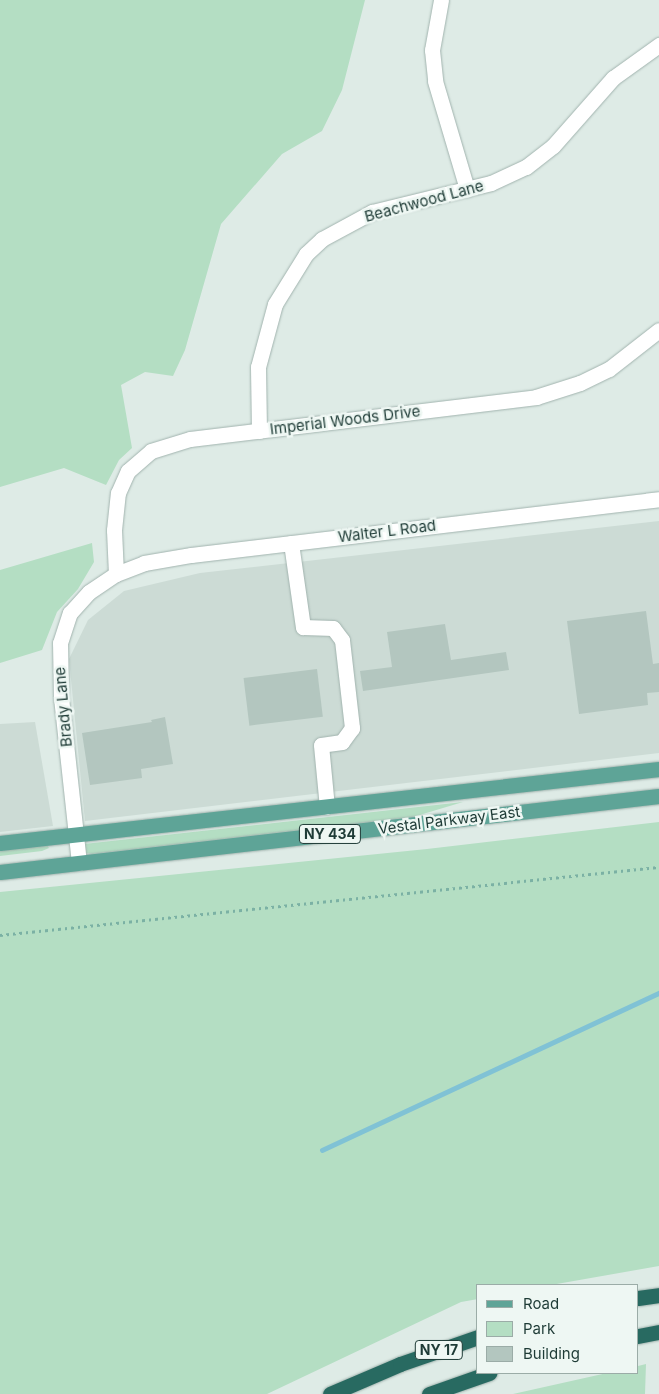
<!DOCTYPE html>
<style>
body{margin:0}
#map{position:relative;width:659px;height:1394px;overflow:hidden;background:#deebe6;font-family:Inter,sans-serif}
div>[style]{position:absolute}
.built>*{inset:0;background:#ccdbd5}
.green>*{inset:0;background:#b4dec3}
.stream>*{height:4.5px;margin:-2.25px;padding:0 2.25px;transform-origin:2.25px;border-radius:2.25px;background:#80c2d5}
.building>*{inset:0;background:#b3c6bf;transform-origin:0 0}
.path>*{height:2.5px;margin-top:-1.25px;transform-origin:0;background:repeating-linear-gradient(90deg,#7bb1a4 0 2.5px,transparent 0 6.5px)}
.roads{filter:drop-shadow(0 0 1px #a1b3ae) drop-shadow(0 0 1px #a1b3ae)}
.minor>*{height:15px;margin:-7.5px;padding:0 7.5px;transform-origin:7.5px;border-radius:7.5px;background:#fff}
.major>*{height:15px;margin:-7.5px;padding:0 7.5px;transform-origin:7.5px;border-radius:7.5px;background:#5ea497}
.highway>*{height:15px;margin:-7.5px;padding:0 7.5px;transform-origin:7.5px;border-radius:7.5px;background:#286a61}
span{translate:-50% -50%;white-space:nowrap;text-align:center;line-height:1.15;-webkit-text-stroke:5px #eef7f3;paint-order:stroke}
.shield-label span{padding:1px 4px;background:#eef7f3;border:1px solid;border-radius:4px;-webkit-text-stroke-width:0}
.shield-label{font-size:14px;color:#1e3b36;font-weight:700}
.street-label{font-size:15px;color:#1e3b36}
.legend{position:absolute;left:476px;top:1284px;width:162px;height:90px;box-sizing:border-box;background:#eef7f3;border:1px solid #9baca7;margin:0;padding:6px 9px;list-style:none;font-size:15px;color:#1e3b36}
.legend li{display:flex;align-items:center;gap:10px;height:25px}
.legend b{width:25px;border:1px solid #9baca7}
</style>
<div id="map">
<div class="built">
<i style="clip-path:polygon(659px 521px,659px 753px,85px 821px,69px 659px,88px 620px,124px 591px,200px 573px)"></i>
<i style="clip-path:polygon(35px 722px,53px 826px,0 832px,0 724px)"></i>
</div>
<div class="green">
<i style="clip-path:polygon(0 0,365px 0,342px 90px,322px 131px,282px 154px,221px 224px,185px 350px,173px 376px,145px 372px,121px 385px,132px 448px,119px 460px,106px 485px,64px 468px,0 487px)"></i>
<i style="clip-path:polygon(92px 543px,94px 562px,78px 589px,57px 612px,42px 650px,0 663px,0 570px)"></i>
<i style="clip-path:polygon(463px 802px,413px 817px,93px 854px,86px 853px,84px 844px)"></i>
<i style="clip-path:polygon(659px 822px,659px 1266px,551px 1285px,478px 1285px,478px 1299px,461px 1302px,267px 1394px,0 1394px,0 892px,427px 849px)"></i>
<i style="clip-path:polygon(47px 845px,49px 848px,42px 851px,0 856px,0 851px)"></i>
<i style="clip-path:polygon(646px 1364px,645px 1394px,513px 1394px,607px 1373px,638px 1373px,638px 1366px)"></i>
</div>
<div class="stream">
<i style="left:322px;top:1150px;width:372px;rotate:-25deg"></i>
</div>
<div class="building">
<i style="clip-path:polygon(646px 611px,653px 664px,659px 663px,659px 692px,647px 693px,648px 705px,579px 714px,567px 621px)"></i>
<i style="clip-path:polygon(445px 624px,451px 660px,506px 652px,509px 670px,363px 691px,360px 671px,392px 667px,387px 632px)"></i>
<i style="left:317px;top:669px;width:48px;height:74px;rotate:83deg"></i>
<i style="clip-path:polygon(165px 717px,173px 764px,141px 769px,142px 778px,90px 785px,82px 733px,152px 722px,151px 720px)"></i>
</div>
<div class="path">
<i style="left:0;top:935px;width:662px;rotate:-5.89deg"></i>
</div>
<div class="roads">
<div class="minor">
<i style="left:441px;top:0;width:51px;rotate:100.2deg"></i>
<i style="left:432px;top:50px;width:31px;rotate:84deg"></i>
<i style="left:435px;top:81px;width:113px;rotate:73.5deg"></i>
<i style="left:259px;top:431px;width:64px;rotate:-90.9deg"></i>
<i style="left:258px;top:367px;width:65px;rotate:-74.9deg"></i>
<i style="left:275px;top:304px;width:59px;rotate:-58.2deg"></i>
<i style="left:306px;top:254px;width:22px;rotate:-43deg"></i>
<i style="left:322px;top:239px;width:57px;rotate:-28.4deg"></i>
<i style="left:372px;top:212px;width:122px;rotate:-13.7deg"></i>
<i style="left:491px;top:183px;width:38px;rotate:-25deg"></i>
<i style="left:526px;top:167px;width:34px;rotate:-38deg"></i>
<i style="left:553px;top:146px;width:91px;rotate:-48.6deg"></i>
<i style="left:613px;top:78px;width:57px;rotate:-35.7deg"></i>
<i style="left:291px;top:543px;width:85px;rotate:81.9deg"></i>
<i style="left:303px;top:627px;width:30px;rotate:2deg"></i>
<i style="left:333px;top:628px;width:15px;rotate:53deg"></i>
<i style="left:342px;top:640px;width:89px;rotate:83.5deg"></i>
<i style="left:352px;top:728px;width:17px;rotate:126deg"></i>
<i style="left:342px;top:742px;width:21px;rotate:172deg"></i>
<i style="left:321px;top:745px;width:62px;rotate:84.5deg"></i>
<i style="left:116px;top:574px;width:44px;rotate:-92.6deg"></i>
<i style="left:114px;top:530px;width:37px;rotate:-84deg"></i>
<i style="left:118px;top:493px;width:24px;rotate:-66deg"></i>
<i style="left:128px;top:471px;width:30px;rotate:-41deg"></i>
<i style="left:151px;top:451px;width:41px;rotate:-17.1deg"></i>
<i style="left:190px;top:439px;width:349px;rotate:-6.9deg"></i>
<i style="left:536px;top:397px;width:46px;rotate:-17.7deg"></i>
<i style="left:580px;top:383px;width:32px;rotate:-26deg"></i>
<i style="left:609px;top:369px;width:63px;rotate:-38deg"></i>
<i style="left:79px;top:863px;width:166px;rotate:-96.2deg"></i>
<i style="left:61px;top:698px;width:55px;rotate:-91deg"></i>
<i style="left:60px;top:643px;width:32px;rotate:-72deg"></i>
<i style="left:70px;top:613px;width:28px;rotate:-48deg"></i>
<i style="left:89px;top:592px;width:32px;rotate:-34deg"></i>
<i style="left:116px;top:574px;width:30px;rotate:-21deg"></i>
<i style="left:144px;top:563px;width:48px;rotate:-9.7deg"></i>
<i style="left:191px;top:555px;width:471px;rotate:-6.8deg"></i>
</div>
<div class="major">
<i style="left:0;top:843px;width:663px;rotate:-6.41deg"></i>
<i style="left:0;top:872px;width:663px;rotate:-6.58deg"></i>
</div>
<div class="highway">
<i style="left:638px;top:1298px;width:21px;rotate:-8deg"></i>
<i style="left:638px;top:1336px;width:21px;rotate:-11deg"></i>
<i style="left:330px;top:1394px;width:76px;rotate:-23.2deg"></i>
<i style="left:400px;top:1364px;width:83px;rotate:-19.1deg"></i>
<i style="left:429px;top:1394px;width:64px;rotate:-19.3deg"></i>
</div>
</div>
<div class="shield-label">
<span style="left:330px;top:834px">NY 434</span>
<span style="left:439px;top:1350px">NY 17</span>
</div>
<div class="street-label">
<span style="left:424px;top:201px;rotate:-15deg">Beachwood Lane</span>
<span style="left:345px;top:420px;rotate:-7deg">Imperial Woods Drive</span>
<span style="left:387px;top:531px;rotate:-7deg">Walter L Road</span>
<span style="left:63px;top:707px;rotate:-95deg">Brady Lane</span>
<span style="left:449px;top:820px;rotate:-7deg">Vestal Parkway East</span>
</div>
<ul class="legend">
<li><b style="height:6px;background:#5ea497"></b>Road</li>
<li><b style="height:14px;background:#b4dec3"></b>Park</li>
<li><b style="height:14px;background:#b3c6bf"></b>Building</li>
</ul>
</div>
